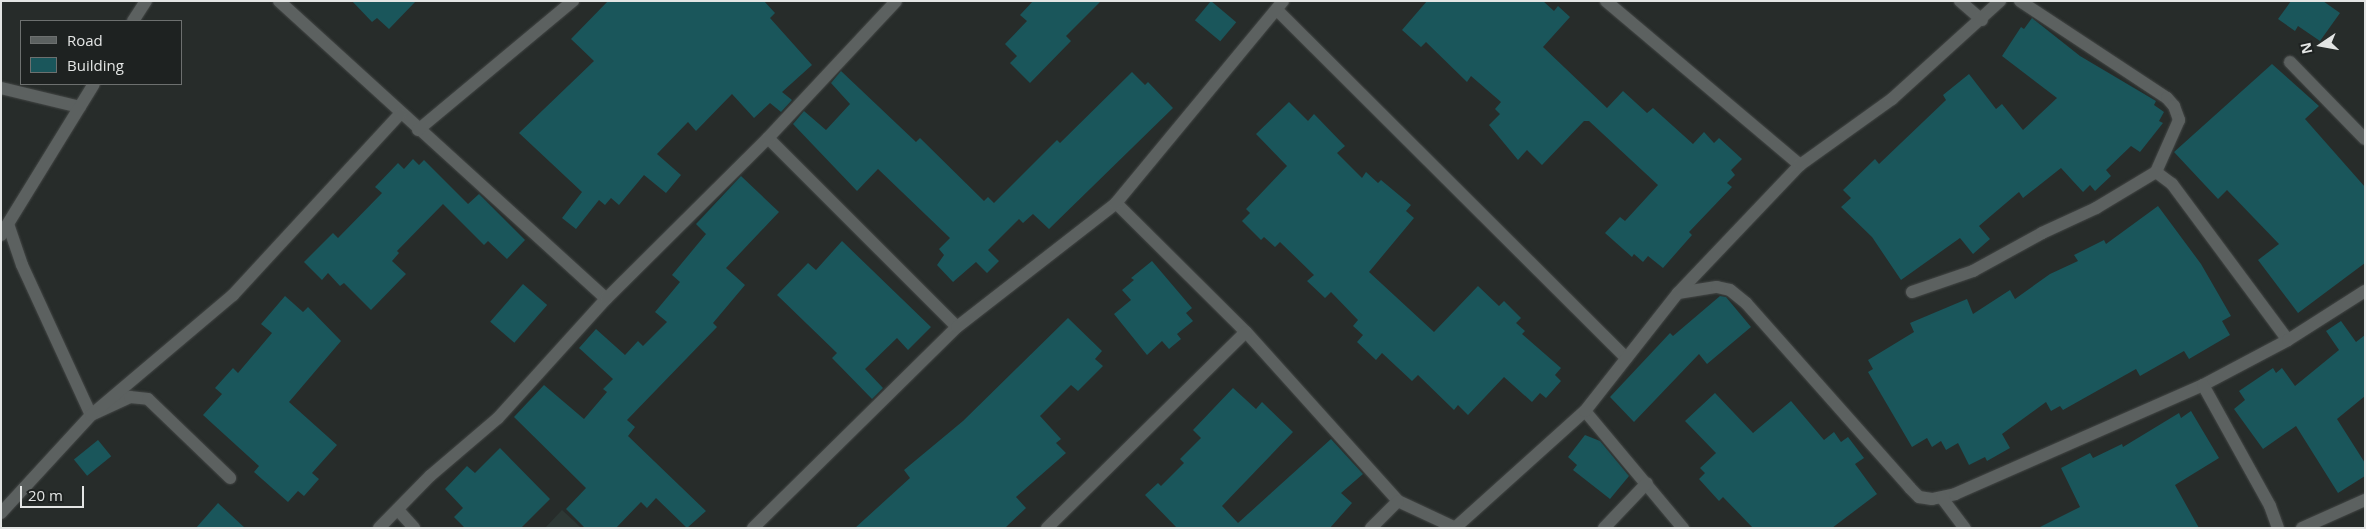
<!DOCTYPE html>
<style>
body{margin:0}
#map{position:relative;width:2366px;height:529px;overflow:hidden;background:#272c2a;font-family:"Open Sans",sans-serif}
div>[style]{position:absolute}
.built>*{inset:0;background:#2d3835}
.building>*{inset:0;background:#1a565b;transform-origin:0 0}
.roads{filter:drop-shadow(0 0 1px #434645) drop-shadow(0 0 1px #434645)}
.street>*{height:12px;margin:-6px;padding:0 6px;transform-origin:6px;border-radius:6px;background:#5c6160}
span{translate:-50% -50%;white-space:nowrap;text-align:center;line-height:1.15;-webkit-text-stroke:5px #1e2221;paint-order:stroke}
.frame{position:absolute;inset:0;border:2px solid #e3e5e4;pointer-events:none}
.legend{position:absolute;left:20px;top:20px;width:162px;height:65px;box-sizing:border-box;background:#1e2221;border:1px solid #6d706f;margin:0;padding:6px 9px;list-style:none;font-size:15px;color:#e3e5e4}
.legend li{display:flex;align-items:center;gap:10px;height:25px}
.legend b{width:25px;border:1px solid #6d706f}
.north{position:absolute;left:2296px;top:20px;width:50px;height:50px;-webkit-text-stroke:4px #1e2221;paint-order:stroke;rotate:258deg;font-size:14px;font-weight:700;line-height:20px;text-align:center;color:#e3e5e4}
.north::after{content:'';display:block;margin:auto;width:18px;height:22px;background:#e3e5e4;clip-path:polygon(50% 0,100% 100%,50% 72%,0 100%)}
.scale{position:absolute;left:20px;top:486px;width:64px;height:22px;box-sizing:border-box;border:2px solid #e3e5e4;border-top:0;padding-left:6px;font-size:15px;line-height:18px;white-space:nowrap;color:#e3e5e4;-webkit-text-stroke:4px #1e2221;paint-order:stroke}
</style>
<div id="map">
<div class="built">
<i style="clip-path:polygon(562px 510px,574px 521px,581px 528px,545px 528px)"></i>
</div>
<div class="building">
<i style="clip-path:polygon(352px 1px,416px 1px,389px 29px,377px 18px,372px 22px)"></i>
<i style="clip-path:polygon(608px 1px,764px 1px,775px 13px,770px 18px,812px 65px,782px 92px,792px 100px,781px 112px,770px 103px,754px 118px,732px 94px,696px 131px,688px 122px,657px 154px,681px 175px,666px 193px,644px 175px,619px 205px,611px 198px,605px 205px,599px 200px,576px 229px,562px 218px,582px 192px,519px 133px,594px 61px,571px 39px)"></i>
<i style="clip-path:polygon(1033px 1px,1101px 1px,1066px 36px,1071px 41px,1030px 83px,1010px 63px,1017px 56px,1005px 44px,1027px 21px,1020px 15px)"></i>
<i style="left:1211px;top:1px;width:33px;height:25px;rotate:40deg"></i>
<i style="clip-path:polygon(1427px 1px,1543px 1px,1554px 11px,1558px 6px,1570px 17px,1543px 47px,1607px 108px,1623px 91px,1647px 113px,1653px 108px,1693px 144px,1704px 132px,1714px 143px,1719px 138px,1742px 159px,1731px 170px,1735px 175px,1727px 183px,1732px 187px,1689px 232px,1692px 235px,1663px 268px,1648px 256px,1643px 262px,1634px 254px,1632px 257px,1605px 233px,1620px 217px,1625px 221px,1658px 185px,1589px 121px,1584px 121px,1542px 165px,1527px 150px,1518px 160px,1489px 125px,1500px 114px,1495px 109px,1501px 102px,1471px 76px,1467px 82px,1426px 42px,1421px 47px,1402px 30px)"></i>
<i style="clip-path:polygon(2291px 1px,2323px 1px,2340px 13px,2320px 41px,2298px 26px,2295px 31px,2278px 19px)"></i>
<i style="clip-path:polygon(2032px 18px,2080px 56px,2156px 101px,2154px 105px,2164px 112px,2159px 121px,2163px 123px,2140px 152px,2131px 146px,2106px 170px,2111px 176px,2095px 191px,2090px 185px,2083px 192px,2061px 168px,2023px 198px,2019px 192px,1979px 226px,1990px 239px,1973px 254px,1960px 238px,1901px 280px,1872px 237px,1841px 207px,1851px 198px,1843px 190px,1875px 159px,1879px 164px,1946px 100px,1943px 95px,1969px 74px,1996px 109px,2002px 104px,2023px 130px,2057px 98px,2002px 56px,2021px 27px,2024px 29px)"></i>
<i style="clip-path:polygon(2272px 64px,2319px 106px,2305px 119px,2365px 187px,2365px 263px,2298px 313px,2258px 260px,2279px 244px,2227px 190px,2218px 199px,2174px 152px)"></i>
<i style="clip-path:polygon(841px 71px,916px 142px,920px 138px,984px 201px,988px 197px,994px 203px,1057px 140px,1060px 143px,1132px 72px,1145px 85px,1148px 82px,1173px 108px,1049px 229px,1033px 214px,1023px 223px,1019px 219px,988px 250px,999px 261px,987px 273px,976px 262px,953px 282px,937px 265px,944px 255px,939px 249px,950px 238px,878px 169px,857px 191px,793px 124px,804px 111px,826px 130px,850px 104px,831px 83px)"></i>
<i style="clip-path:polygon(1289px 102px,1308px 121px,1314px 114px,1345px 146px,1337px 153px,1362px 178px,1366px 172px,1378px 183px,1381px 180px,1411px 205px,1406px 211px,1414px 218px,1369px 272px,1434px 332px,1478px 286px,1499px 306px,1504px 301px,1521px 318px,1516px 323px,1525px 331px,1522px 334px,1561px 368px,1555px 375px,1561px 381px,1546px 398px,1540px 393px,1532px 402px,1504px 377px,1468px 415px,1458px 405px,1454px 410px,1418px 375px,1412px 381px,1382px 353px,1376px 360px,1357px 342px,1363px 335px,1353px 326px,1358px 320px,1331px 292px,1325px 298px,1307px 281px,1314px 275px,1280px 242px,1275px 247px,1264px 237px,1261px 240px,1242px 221px,1250px 213px,1246px 209px,1287px 166px,1256px 134px)"></i>
<i style="clip-path:polygon(413px 159px,419px 165px,424px 160px,468px 204px,479px 194px,525px 240px,507px 259px,488px 241px,484px 245px,443px 204px,397px 251px,399px 253px,392px 261px,406px 274px,371px 310px,344px 283px,340px 286px,328px 273px,322px 280px,304px 262px,333px 233px,338px 238px,382px 193px,375px 187px,398px 163px,404px 169px)"></i>
<i style="clip-path:polygon(741px 176px,779px 212px,726px 268px,745px 285px,713px 323px,717px 327px,627px 420px,635px 427px,628px 436px,706px 511px,687px 528px,656px 498px,647px 508px,641px 502px,616px 528px,585px 528px,566px 509px,586px 488px,514px 417px,544px 385px,584px 419px,607px 392px,603px 389px,613px 379px,579px 348px,596px 329px,625px 355px,638px 341px,643px 346px,667px 322px,655px 312px,680px 282px,672px 275px,706px 234px,696px 224px)"></i>
<i style="clip-path:polygon(2158px 206px,2201px 264px,2231px 316px,2222px 321px,2230px 335px,2189px 359px,2184px 351px,2140px 376px,2136px 369px,2063px 410px,2060px 406px,2051px 411px,2046px 402px,2002px 434px,2010px 448px,1987px 461px,1985px 457px,1969px 465px,1958px 443px,1946px 450px,1941px 441px,1932px 447px,1927px 438px,1912px 447px,1868px 372px,1873px 369px,1868px 360px,1914px 332px,1910px 323px,1967px 299px,1973px 314px,2010px 290px,2015px 299px,2050px 274px,2078px 261px,2074px 255px,2104px 240px,2106px 244px)"></i>
<i style="clip-path:polygon(842px 241px,931px 327px,908px 350px,897px 338px,865px 369px,883px 388px,872px 399px,832px 358px,837px 353px,777px 295px,808px 263px,816px 270px)"></i>
<i style="clip-path:polygon(1152px 261px,1192px 308px,1186px 313px,1193px 321px,1177px 334px,1181px 339px,1169px 349px,1162px 341px,1147px 355px,1114px 314px,1131px 300px,1122px 290px,1134px 280px,1131px 278px)"></i>
<i style="left:523px;top:284px;width:32px;height:50px;rotate:41deg"></i>
<i style="clip-path:polygon(285px 296px,303px 312px,308px 307px,341px 341px,289px 402px,337px 445px,312px 473px,319px 479px,304px 496px,298px 491px,288px 502px,254px 472px,259px 466px,203px 415px,222px 394px,215px 388px,233px 368px,238px 373px,272px 333px,261px 324px)"></i>
<i style="clip-path:polygon(1720px 296px,1726px 297px,1751px 327px,1707px 364px,1699px 354px,1634px 422px,1610px 397px,1670px 333px,1673px 336px)"></i>
<i style="clip-path:polygon(1068px 318px,1102px 351px,1095px 359px,1103px 366px,1078px 391px,1071px 385px,1040px 416px,1061px 439px,1056px 443px,1066px 453px,1016px 497px,1026px 508px,1005px 528px,855px 528px,910px 478px,904px 470px,963px 421px)"></i>
<i style="clip-path:polygon(2341px 321px,2356px 342px,2365px 335px,2365px 396px,2337px 419px,2365px 463px,2365px 476px,2338px 493px,2296px 426px,2263px 449px,2234px 409px,2245px 400px,2239px 391px,2273px 368px,2276px 373px,2282px 368px,2295px 386px,2339px 350px,2326px 331px)"></i>
<i style="clip-path:polygon(1233px 388px,1256px 409px,1262px 402px,1293px 432px,1222px 506px,1238px 523px,1331px 439px,1363px 474px,1341px 493px,1352px 503px,1330px 528px,1177px 528px,1145px 495px,1158px 483px,1161px 486px,1184px 463px,1180px 459px,1201px 438px,1193px 430px)"></i>
<i style="clip-path:polygon(1715px 393px,1753px 433px,1791px 401px,1824px 440px,1834px 432px,1841px 442px,1848px 437px,1864px 458px,1855px 464px,1877px 494px,1832px 528px,1753px 528px,1723px 497px,1719px 501px,1699px 479px,1705px 473px,1700px 468px,1716px 453px,1685px 421px)"></i>
<i style="clip-path:polygon(2191px 411px,2219px 458px,2175px 485px,2199px 528px,2038px 528px,2080px 507px,2061px 468px,2090px 453px,2093px 458px,2122px 444px,2123px 447px,2179px 413px,2181px 418px)"></i>
<i style="clip-path:polygon(1585px 435px,1600px 441px,1629px 476px,1610px 499px,1573px 470px,1577px 465px,1568px 457px)"></i>
<i style="left:98px;top:440px;width:21px;height:31px;rotate:51deg"></i>
<i style="clip-path:polygon(500px 448px,550px 499px,521px 528px,465px 528px,454px 517px,463px 508px,445px 489px,467px 466px,475px 473px)"></i>
<i style="clip-path:polygon(218px 503px,245px 528px,196px 528px)"></i>
</div>
<div class="roads">
<div class="street">
<i style="left:279px;top:1px;width:442px;rotate:42.3deg"></i>
<i style="left:1606px;top:1px;width:254px;rotate:40.2deg"></i>
<i style="left:1960px;top:1px;width:29px;rotate:41deg"></i>
<i style="left:2020px;top:1px;width:176px;rotate:33.4deg"></i>
<i style="left:2167px;top:98px;width:11px;rotate:49deg"></i>
<i style="left:2174px;top:106px;width:15px;rotate:70deg"></i>
<i style="left:2179px;top:120px;width:57px;rotate:113.9deg"></i>
<i style="left:2156px;top:172px;width:20px;rotate:37deg"></i>
<i style="left:2172px;top:184px;width:194px;rotate:53.4deg"></i>
<i style="left:1277px;top:10px;width:493px;rotate:44.9deg"></i>
<i style="left:133px;top:21px;width:24px;rotate:-57deg"></i>
<i style="left:2290px;top:62px;width:107px;rotate:45.8deg"></i>
<i style="left:1px;top:88px;width:81px;rotate:13.5deg"></i>
<i style="left:418px;top:130px;width:202px;rotate:-39.8deg"></i>
<i style="left:768px;top:138px;width:267px;rotate:45deg"></i>
<i style="left:1116px;top:203px;width:183px;rotate:44.8deg"></i>
<i style="left:1246px;top:332px;width:227px;rotate:48deg"></i>
<i style="left:1398px;top:501px;width:64px;rotate:25deg"></i>
<i style="left:8px;top:224px;width:43px;rotate:71.1deg"></i>
<i style="left:22px;top:265px;width:165px;rotate:65.3deg"></i>
<i style="left:91px;top:415px;width:43px;rotate:-24.8deg"></i>
<i style="left:130px;top:397px;width:18px;rotate:6deg"></i>
<i style="left:148px;top:399px;width:114px;rotate:43.9deg"></i>
<i style="left:1px;top:235px;width:177px;rotate:-58.4deg"></i>
<i style="left:1912px;top:292px;width:65px;rotate:-19deg"></i>
<i style="left:1973px;top:271px;width:79px;rotate:-28.8deg"></i>
<i style="left:2042px;top:233px;width:60px;rotate:-24.8deg"></i>
<i style="left:2096px;top:208px;width:70px;rotate:-31deg"></i>
<i style="left:1678px;top:293px;width:39px;rotate:-9deg"></i>
<i style="left:1717px;top:287px;width:13px;rotate:13deg"></i>
<i style="left:1730px;top:290px;width:21px;rotate:39deg"></i>
<i style="left:1746px;top:303px;width:247px;rotate:48.4deg"></i>
<i style="left:1910px;top:488px;width:13px;rotate:45deg"></i>
<i style="left:1919px;top:497px;width:13px;rotate:9deg"></i>
<i style="left:1932px;top:499px;width:24px;rotate:-12deg"></i>
<i style="left:1955px;top:494px;width:271px;rotate:-23.7deg"></i>
<i style="left:2203px;top:385px;width:96px;rotate:-27.9deg"></i>
<i style="left:2288px;top:340px;width:91px;rotate:-32.5deg"></i>
<i style="left:2203px;top:385px;width:138px;rotate:61deg"></i>
<i style="left:2270px;top:506px;width:23px;rotate:70deg"></i>
<i style="left:1585px;top:411px;width:153px;rotate:50.1deg"></i>
<i style="left:1942px;top:498px;width:38px;rotate:53deg"></i>
<i style="left:398px;top:510px;width:24px;rotate:48deg"></i>
<i style="left:1px;top:513px;width:133px;rotate:-47.4deg"></i>
<i style="left:91px;top:415px;width:186px;rotate:-40.2deg"></i>
<i style="left:233px;top:295px;width:246px;rotate:-47.3deg"></i>
<i style="left:1456px;top:527px;width:173px;rotate:-42deg"></i>
<i style="left:1585px;top:411px;width:150px;rotate:-51.8deg"></i>
<i style="left:1678px;top:293px;width:177px;rotate:-46.4deg"></i>
<i style="left:1800px;top:165px;width:113px;rotate:-35.7deg"></i>
<i style="left:1892px;top:99px;width:146px;rotate:-42.2deg"></i>
<i style="left:379px;top:528px;width:73px;rotate:-45.6deg"></i>
<i style="left:430px;top:476px;width:89px;rotate:-40.5deg"></i>
<i style="left:498px;top:418px;width:161px;rotate:-47.8deg"></i>
<i style="left:606px;top:299px;width:228px;rotate:-44.8deg"></i>
<i style="left:768px;top:138px;width:187px;rotate:-46.9deg"></i>
<i style="left:753px;top:528px;width:286px;rotate:-44.6deg"></i>
<i style="left:957px;top:327px;width:202px;rotate:-37.9deg"></i>
<i style="left:1116px;top:203px;width:262px;rotate:-50.4deg"></i>
<i style="left:1047px;top:528px;width:279px;rotate:-44.6deg"></i>
<i style="left:1371px;top:528px;width:38px;rotate:-45deg"></i>
<i style="left:1604px;top:528px;width:62px;rotate:-46.3deg"></i>
<i style="left:2302px;top:528px;width:69px;rotate:-24deg"></i>
</div>
</div>
<div class="frame"></div>
<ul class="legend">
<li><b style="height:6px;background:#5c6160"></b>Road</li>
<li><b style="height:14px;background:#1a565b"></b>Building</li>
</ul>
<div class="north">N</div>
<div class="scale">20 m</div>
</div>
